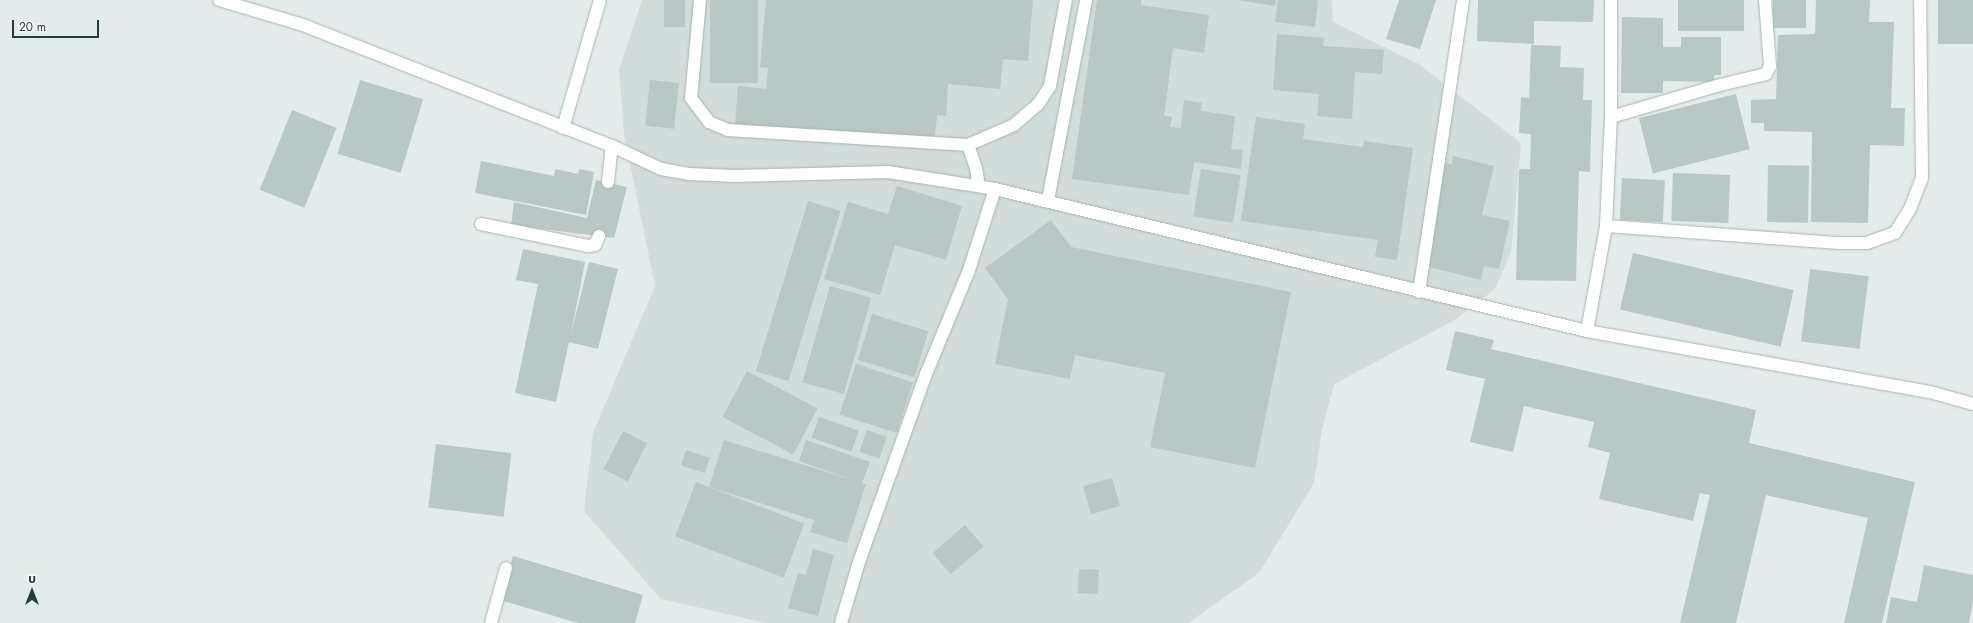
<!DOCTYPE html>
<style>
body{margin:0}
#map{position:relative;width:1973px;height:623px;overflow:hidden;background:#e4eceb;font-family:Jost,sans-serif}
div>[style]{position:absolute}
.built>*{inset:0;background:#d2dcda}
.building>*{inset:0;background:#b9c7c5;transform-origin:0 0}
.roads{filter:drop-shadow(0 0 1px #a7b4b3) drop-shadow(0 0 1px #a7b4b3)}
.service>*{height:12px;margin:-6px;padding:0 6px;transform-origin:6px;border-radius:6px;background:#fff}
.minor>*{height:12px;margin:-6px;padding:0 6px;transform-origin:6px;border-radius:6px;background:#fff}
span{translate:-50% -50%;white-space:nowrap;text-align:center;line-height:1.15;-webkit-text-stroke:3.5px #f4f9f8;paint-order:stroke}
.north{position:absolute;left:12px;top:571px;width:40px;height:40px;-webkit-text-stroke:3px #f4f9f8;paint-order:stroke;rotate:0deg;font-size:11px;font-weight:700;line-height:16px;text-align:center;color:#243d3d}
.north::after{content:'';display:block;margin:auto;width:14px;height:18px;background:#243d3d;clip-path:polygon(50% 0,100% 100%,50% 72%,0 100%)}
.scale{position:absolute;left:12px;top:20px;width:87px;height:18px;box-sizing:border-box;border:2px solid #243d3d;border-top:0;padding-left:5px;font-size:12px;line-height:14px;white-space:nowrap;color:#243d3d;-webkit-text-stroke:3px #f4f9f8;paint-order:stroke}
</style>
<div id="map">
<div class="built">
<i style="clip-path:polygon(642px 0,1332px 0,1333px 22px,1419px 64px,1521px 143px,1511px 252px,1495px 289px,1453px 321px,1334px 384px,1322px 430px,1314px 483px,1259px 573px,1188px 623px,766px 623px,661px 599px,584px 511px,593px 433px,655px 286px,624px 134px,619px 70px)"></i>
</div>
<div class="building">
<i style="left:664px;top:0;width:21px;height:27px"></i>
<i style="left:710px;top:0;width:48px;height:83px"></i>
<i style="clip-path:polygon(766px 0,1033px 0,1028px 61px,1003px 59px,1000px 89px,948px 84px,946px 116px,937px 115px,935px 136px,847px 134px,735px 124px,738px 86px,766px 89px,768px 68px,760px 67px)"></i>
<i style="clip-path:polygon(1097px 0,1141px 0,1141px 5px,1209px 15px,1204px 53px,1173px 48px,1164px 116px,1172px 117px,1170px 127px,1181px 128px,1184px 100px,1202px 103px,1201px 111px,1235px 116px,1231px 149px,1243px 150px,1241px 169px,1194px 162px,1189px 195px,1072px 179px)"></i>
<i style="clip-path:polygon(1237px 0,1276px 0,1275px 6px)"></i>
<i style="clip-path:polygon(1278px 0,1318px 0,1315px 27px,1275px 22px)"></i>
<i style="clip-path:polygon(1399px 0,1436px 0,1420px 49px,1386px 39px)"></i>
<i style="clip-path:polygon(1478px 0,1594px 0,1593px 22px,1534px 21px,1534px 44px,1477px 41px)"></i>
<i style="left:1678px;top:0;width:66px;height:31px"></i>
<i style="left:1773px;top:0;width:33px;height:28px"></i>
<i style="clip-path:polygon(1816px 0,1870px 0,1869px 22px,1894px 22px,1891px 108px,1905px 108px,1904px 146px,1870px 145px,1868px 223px,1811px 222px,1812px 132px,1764px 131px,1764px 123px,1751px 123px,1751px 100px,1776px 99px,1778px 35px,1815px 34px)"></i>
<i style="left:1938px;top:0;width:35px;height:44px"></i>
<i style="clip-path:polygon(1622px 17px,1663px 18px,1663px 47px,1681px 47px,1681px 37px,1721px 37px,1721px 75px,1714px 75px,1714px 82px,1663px 81px,1663px 93px,1621px 93px)"></i>
<i style="clip-path:polygon(1277px 34px,1324px 38px,1323px 46px,1384px 50px,1382px 74px,1355px 72px,1352px 119px,1317px 116px,1319px 94px,1273px 90px)"></i>
<i style="clip-path:polygon(1531px 45px,1561px 46px,1560px 67px,1584px 68px,1583px 100px,1592px 100px,1590px 172px,1579px 171px,1576px 281px,1516px 280px,1519px 169px,1530px 169px,1531px 134px,1519px 133px,1521px 97px,1529px 98px)"></i>
<i style="left:360px;top:80px;width:66px;height:77px;rotate:17deg"></i>
<i style="left:650px;top:80px;width:29px;height:46px;rotate:6deg"></i>
<i style="left:1736px;top:94px;width:57px;height:100px;rotate:76deg"></i>
<i style="left:292px;top:110px;width:48px;height:86px;rotate:22deg"></i>
<i style="clip-path:polygon(1256px 117px,1305px 124px,1303px 139px,1363px 147px,1364px 141px,1413px 148px,1397px 260px,1375px 257px,1378px 240px,1241px 221px)"></i>
<i style="clip-path:polygon(1453px 156px,1494px 166px,1482px 215px,1510px 221px,1499px 269px,1484px 266px,1481px 280px,1426px 266px,1444px 163px,1452px 164px)"></i>
<i style="clip-path:polygon(481px 161px,554px 176px,555px 169px,578px 174px,579px 169px,594px 172px,586px 215px,475px 193px)"></i>
<i style="left:1768px;top:165px;width:41px;height:57px;rotate:1deg"></i>
<i style="left:1201px;top:169px;width:40px;height:48px;rotate:9deg"></i>
<i style="left:1673px;top:173px;width:57px;height:48px;rotate:2deg"></i>
<i style="left:1622px;top:178px;width:43px;height:42px;rotate:3deg"></i>
<i style="clip-path:polygon(596px 180px,627px 187px,614px 238px,511px 225px,514px 202px,587px 218px)"></i>
<i style="clip-path:polygon(897px 186px,962px 206px,946px 260px,895px 245px,880px 295px,824px 279px,848px 202px,888px 214px)"></i>
<i style="left:808px;top:201px;width:34px;height:178px;rotate:17deg"></i>
<i style="clip-path:polygon(1051px 220px,1071px 247px,1291px 292px,1255px 468px,1150px 447px,1165px 373px,1075px 355px,1070px 379px,995px 364px,1008px 299px,985px 268px)"></i>
<i style="clip-path:polygon(523px 249px,585px 262px,571px 334px,589px 262px,618px 269px,598px 349px,569px 342px,556px 402px,515px 393px,538px 284px,516px 280px)"></i>
<i style="left:1633px;top:253px;width:165px;height:58px;rotate:13deg"></i>
<i style="left:1810px;top:269px;width:59px;height:73px;rotate:7deg"></i>
<i style="left:830px;top:286px;width:43px;height:100px;rotate:16deg"></i>
<i style="left:872px;top:314px;width:59px;height:48px;rotate:17deg"></i>
<i style="clip-path:polygon(1455px 331px,1494px 340px,1491px 349px,1756px 410px,1749px 443px,1915px 482px,1882px 623px,1844px 623px,1868px 518px,1766px 495px,1736px 623px,1680px 623px,1710px 495px,1700px 493px,1693px 521px,1599px 499px,1610px 453px,1588px 447px,1594px 422px,1524px 406px,1513px 452px,1470px 442px,1485px 379px,1446px 370px)"></i>
<i style="left:856px;top:364px;width:60px;height:53px;rotate:18deg"></i>
<i style="left:747px;top:371px;width:80px;height:52px;rotate:28deg"></i>
<i style="left:819px;top:417px;width:42px;height:22px;rotate:19deg"></i>
<i style="left:867px;top:430px;width:21px;height:23px;rotate:19deg"></i>
<i style="left:623px;top:431px;width:27px;height:43px;rotate:27deg"></i>
<i style="clip-path:polygon(724px 440px,856px 481px,799px 461px,806px 440px,870px 462px,862px 483px,866px 484px,847px 543px,810px 532px,814px 520px,709px 487px)"></i>
<i style="left:436px;top:444px;width:76px;height:64px;rotate:7deg"></i>
<i style="left:686px;top:450px;width:25px;height:16px;rotate:18deg"></i>
<i style="left:1112px;top:478px;width:29px;height:30px;rotate:74deg"></i>
<i style="left:696px;top:482px;width:116px;height:58px;rotate:21deg"></i>
<i style="left:965px;top:525px;width:28px;height:43px;rotate:49deg"></i>
<i style="clip-path:polygon(813px 549px,834px 555px,818px 616px,788px 608px,798px 573px,806px 575px)"></i>
<i style="clip-path:polygon(513px 556px,643px 595px,635px 623px,578px 623px,500px 600px)"></i>
<i style="clip-path:polygon(1924px 565px,1973px 575px,1973px 601px,1969px 623px,1886px 623px,1891px 597px,1917px 602px)"></i>
<i style="left:1079px;top:569px;width:20px;height:24px;rotate:3deg"></i>
</div>
<div class="roads">
<div class="service">
<i style="left:700px;top:0;width:98px;rotate:95.2deg"></i>
<i style="left:691px;top:98px;width:30px;rotate:53deg"></i>
<i style="left:709px;top:122px;width:21px;rotate:23deg"></i>
<i style="left:728px;top:130px;width:240px;rotate:3.6deg"></i>
<i style="left:968px;top:145px;width:50px;rotate:-23.5deg"></i>
<i style="left:1014px;top:125px;width:33px;rotate:-41deg"></i>
<i style="left:1039px;top:103px;width:20px;rotate:-57deg"></i>
<i style="left:1050px;top:86px;width:87px;rotate:-79.5deg"></i>
<i style="left:563px;top:128px;width:133px;rotate:-73.9deg"></i>
<i style="left:968px;top:145px;width:24px;rotate:71deg"></i>
<i style="left:976px;top:168px;width:18px;rotate:81deg"></i>
<i style="left:608px;top:182px;width:36px;rotate:-84deg"></i>
<i style="left:481px;top:224px;width:109px;rotate:11.6deg"></i>
<i style="left:588px;top:246px;width:7px;rotate:-8deg"></i>
<i style="left:595px;top:245px;width:10px;rotate:-66deg"></i>
<i style="left:491px;top:623px;width:57px;rotate:-74.7deg"></i>
</div>
<div class="minor">
<i style="left:219px;top:0;width:88px;rotate:16.6deg"></i>
<i style="left:303px;top:25px;width:332px;rotate:21.4deg"></i>
<i style="left:612px;top:146px;width:54px;rotate:25.1deg"></i>
<i style="left:661px;top:169px;width:28px;rotate:10deg"></i>
<i style="left:689px;top:174px;width:46px;rotate:2.5deg"></i>
<i style="left:735px;top:176px;width:153px;rotate:-1.5deg"></i>
<i style="left:888px;top:172px;width:108px;rotate:9deg"></i>
<i style="left:995px;top:189px;width:609px;rotate:13.49deg"></i>
<i style="left:1587px;top:331px;width:348px;rotate:10.1deg"></i>
<i style="left:1930px;top:392px;width:45px;rotate:15.6deg"></i>
<i style="left:1611px;top:117px;width:109px;rotate:-16.4deg"></i>
<i style="left:1716px;top:86px;width:51px;rotate:-13.5deg"></i>
<i style="left:1766px;top:74px;width:9px;rotate:-63deg"></i>
<i style="left:1770px;top:66px;width:66px;rotate:-94.3deg"></i>
<i style="left:1048px;top:200px;width:204px;rotate:-79.2deg"></i>
<i style="left:1606px;top:226px;width:234px;rotate:4.2deg"></i>
<i style="left:1839px;top:243px;width:28px"></i>
<i style="left:1867px;top:243px;width:30px;rotate:-20deg"></i>
<i style="left:1895px;top:233px;width:28px;rotate:-58deg"></i>
<i style="left:1910px;top:209px;width:34px;rotate:-69deg"></i>
<i style="left:1922px;top:177px;width:177px;rotate:-90.6deg"></i>
<i style="left:1419px;top:292px;width:295px;rotate:-81.4deg"></i>
<i style="left:1587px;top:331px;width:107px;rotate:-79.7deg"></i>
<i style="left:1606px;top:226px;width:109px;rotate:-87.4deg"></i>
<i style="left:1611px;top:117px;width:117px;rotate:-90deg"></i>
<i style="left:841px;top:623px;width:64px;rotate:-73.6deg"></i>
<i style="left:859px;top:562px;width:200px;rotate:-70.4deg"></i>
<i style="left:926px;top:374px;width:113px;rotate:-67.5deg"></i>
<i style="left:969px;top:270px;width:85px;rotate:-72.2deg"></i>
</div>
</div>
<div class="north">U</div>
<div class="scale">20 m</div>
</div>
